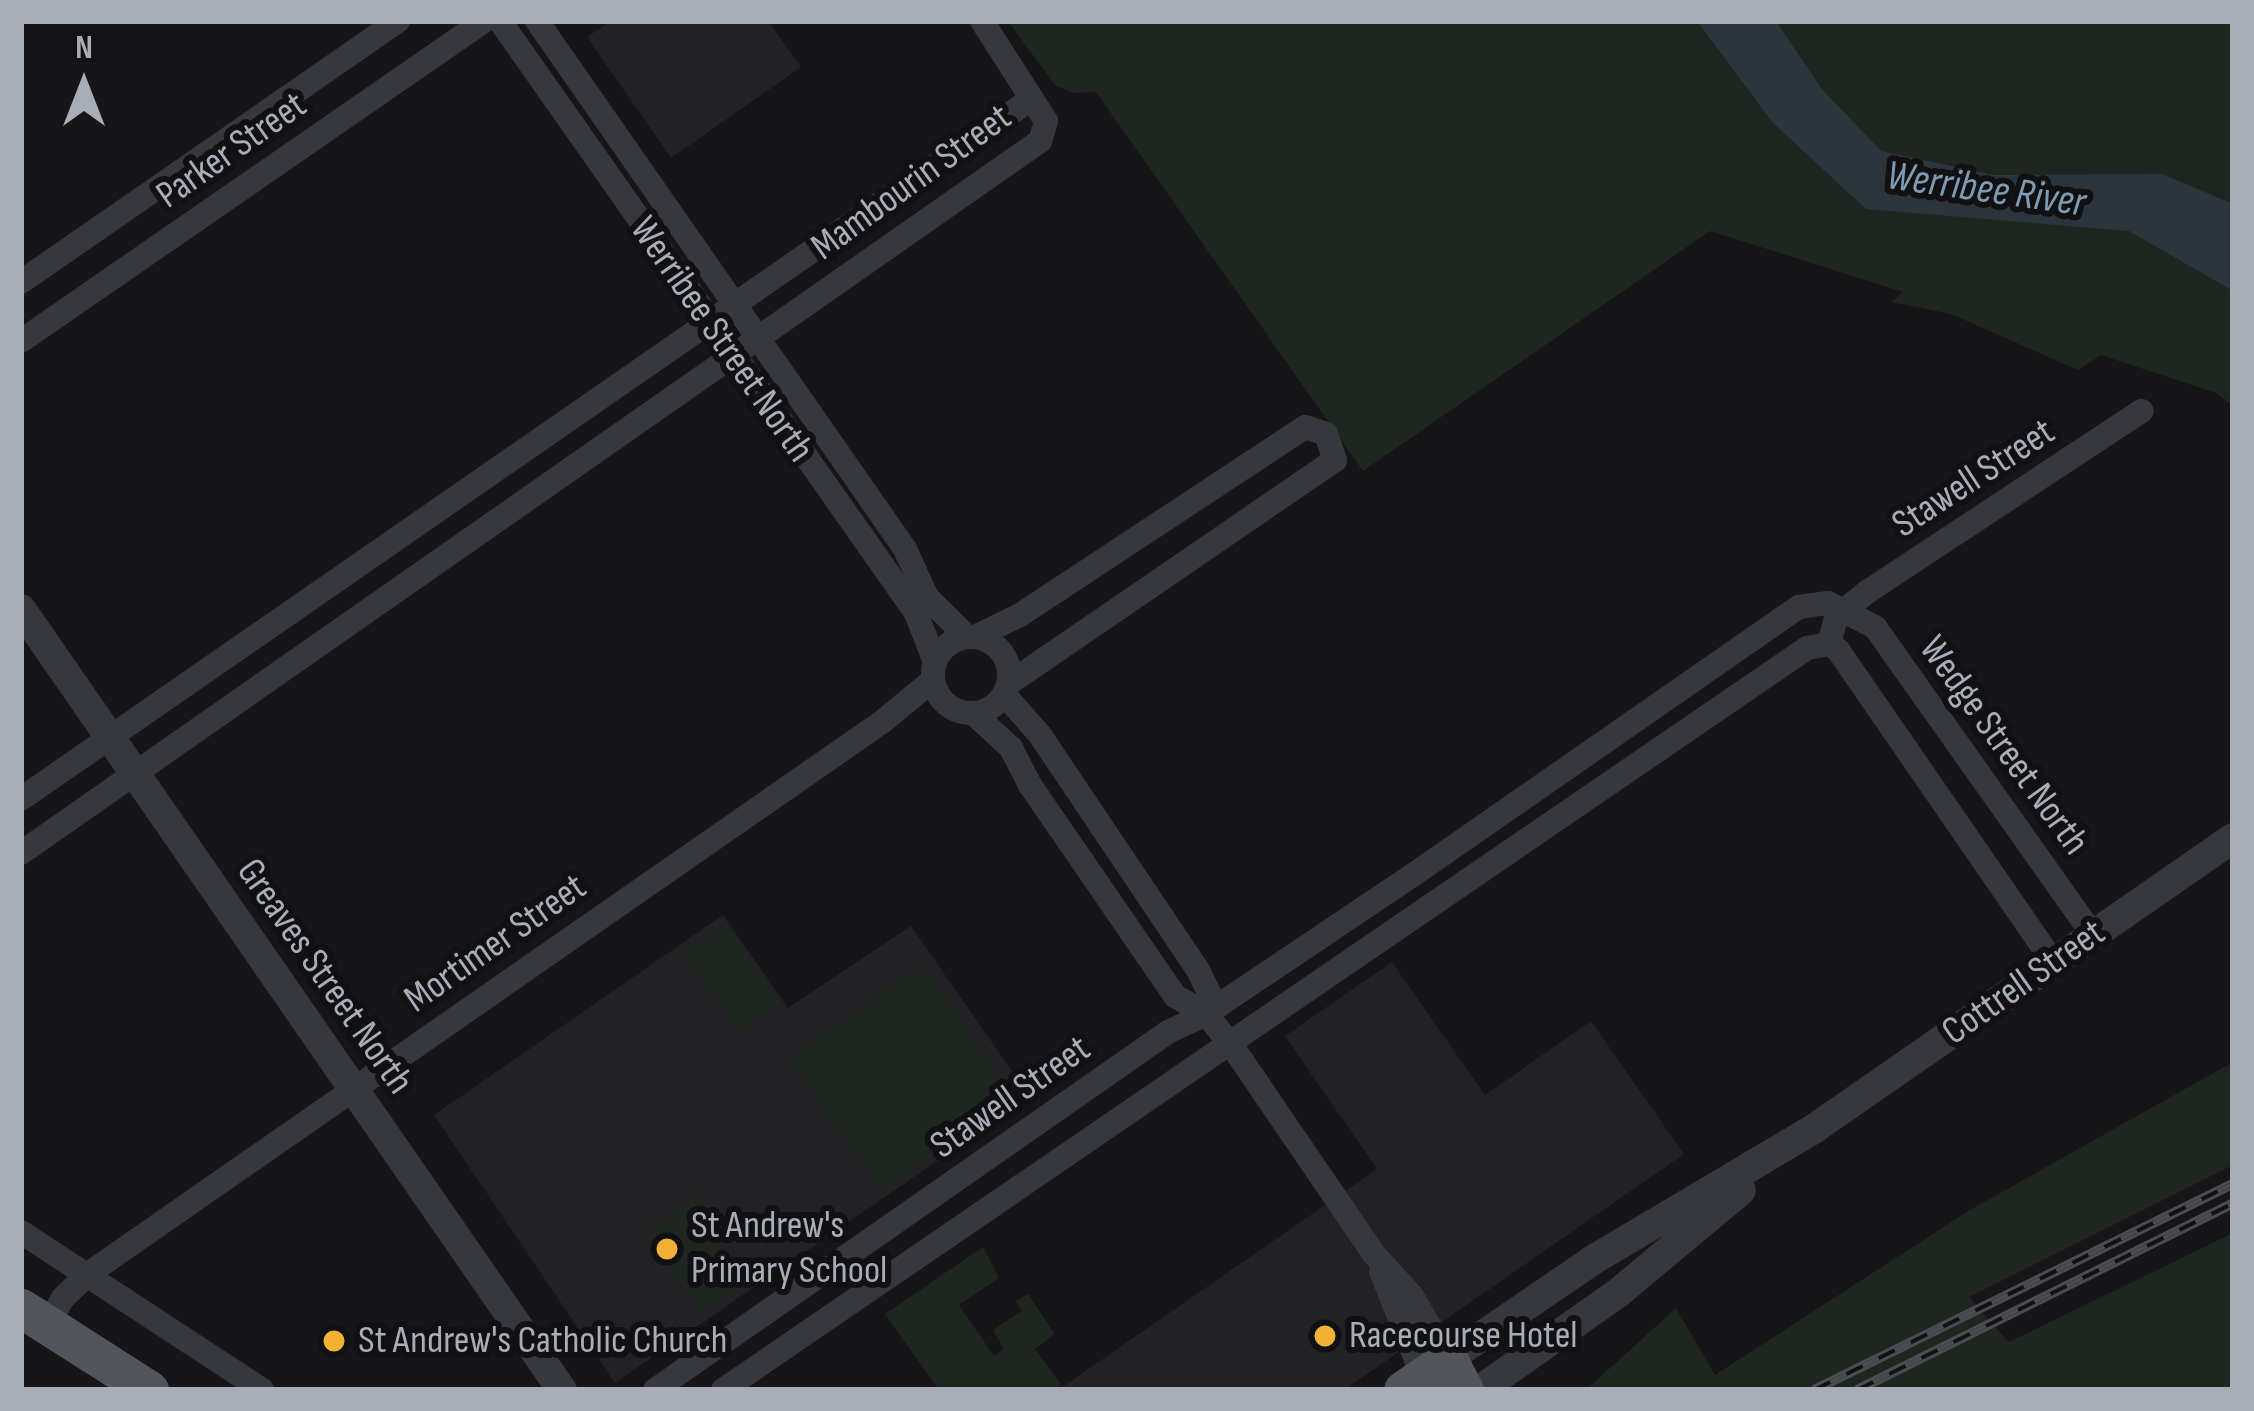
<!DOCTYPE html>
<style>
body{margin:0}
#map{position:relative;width:2254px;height:1411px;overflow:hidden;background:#161618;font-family:"Sofia Sans Condensed",sans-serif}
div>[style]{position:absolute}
.built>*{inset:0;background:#222225}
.green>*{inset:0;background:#1e261f;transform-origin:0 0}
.water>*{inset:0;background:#2c353c}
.minor>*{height:24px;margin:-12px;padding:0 12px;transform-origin:12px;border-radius:12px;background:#37383d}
.minor>.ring{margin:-12px;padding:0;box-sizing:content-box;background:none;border:24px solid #37383d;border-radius:50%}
.tertiary>*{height:30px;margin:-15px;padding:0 15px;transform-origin:15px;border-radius:15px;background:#37383d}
.primary>*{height:39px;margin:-19.5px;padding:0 19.5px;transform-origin:19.5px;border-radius:19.5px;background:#53555c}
.rail>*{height:10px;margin-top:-5px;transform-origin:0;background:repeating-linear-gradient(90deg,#111113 0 18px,#4a4c52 0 36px);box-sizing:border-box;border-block:3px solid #4a4c52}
.dots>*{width:33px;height:33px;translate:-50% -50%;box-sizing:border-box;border:6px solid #111113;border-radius:50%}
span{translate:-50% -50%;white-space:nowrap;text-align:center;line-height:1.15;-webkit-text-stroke:12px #111113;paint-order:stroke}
.street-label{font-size:39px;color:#a8adb8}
.poi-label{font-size:39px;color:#a8adb8}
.left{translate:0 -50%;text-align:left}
.water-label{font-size:42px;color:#7f9bb3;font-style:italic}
.frame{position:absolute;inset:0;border:24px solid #a8adb8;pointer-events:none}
.north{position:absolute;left:24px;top:24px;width:120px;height:120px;-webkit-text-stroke:9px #111113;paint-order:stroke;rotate:0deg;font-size:33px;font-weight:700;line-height:48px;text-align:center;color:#a8adb8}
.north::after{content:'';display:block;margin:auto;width:42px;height:54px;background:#a8adb8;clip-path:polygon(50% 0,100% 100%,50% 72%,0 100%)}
</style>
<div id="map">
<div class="built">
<i style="clip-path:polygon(611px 21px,768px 21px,801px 67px,671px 158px,587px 37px)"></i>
<i style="clip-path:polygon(723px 915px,788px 1008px,911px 926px,1030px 1097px,615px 1383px,434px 1115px)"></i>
<i style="clip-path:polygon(1392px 962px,1485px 1095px,1591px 1021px,1684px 1154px,1344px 1390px,1058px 1390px,1377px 1169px,1285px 1036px)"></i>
</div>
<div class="green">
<i style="clip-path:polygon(1008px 21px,2233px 21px,2233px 406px,2216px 393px,2101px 355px,2078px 370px,1951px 314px,1892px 302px,1903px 292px,1710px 231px,1363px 471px,1096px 92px,1073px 93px,1055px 85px)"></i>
<i style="left:726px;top:924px;width:96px;height:52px;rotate:55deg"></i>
<i style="left:922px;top:965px;width:162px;height:163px;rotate:55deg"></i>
<i style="clip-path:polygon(2233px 1062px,2233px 1165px,1969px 1297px,2009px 1342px,2233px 1233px,2233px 1390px,1586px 1390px,1676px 1308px,1715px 1375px,1970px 1210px)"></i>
<i style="clip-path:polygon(701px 1193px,720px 1220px,705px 1231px,742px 1285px,701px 1313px,645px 1232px,686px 1204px,695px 1216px,688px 1202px)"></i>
<i style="clip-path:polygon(983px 1247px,999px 1278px,959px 1305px,994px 1356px,1004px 1349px,993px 1330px,1022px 1311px,1015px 1301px,1028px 1294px,1055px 1334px,1035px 1349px,1061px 1384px,1052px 1390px,939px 1390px,885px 1314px)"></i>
</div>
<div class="water">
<i style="clip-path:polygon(1697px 21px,1776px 21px,1821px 88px,1881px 151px,1994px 175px,2162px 174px,2233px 204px,2233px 291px,2129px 231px,1866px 209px,1773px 123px)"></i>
</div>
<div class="minor">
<i style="left:500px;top:21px;width:724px;rotate:54.9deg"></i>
<i style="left:916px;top:613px;width:53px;rotate:68.8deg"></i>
<i style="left:537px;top:21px;width:644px;rotate:55.12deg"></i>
<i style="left:905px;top:549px;width:53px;rotate:65.4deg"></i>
<i style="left:927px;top:597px;width:57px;rotate:45deg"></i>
<i style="left:21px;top:282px;width:459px;rotate:-34.7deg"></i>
<i style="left:21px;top:341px;width:563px;rotate:-34.65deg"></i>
<i class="ring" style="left:933px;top:637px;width:52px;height:52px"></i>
<i style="left:975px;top:637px;width:50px;rotate:-26.1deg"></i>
<i style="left:1020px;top:615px;width:341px;rotate:-33.4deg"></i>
<i style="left:1305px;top:427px;width:22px;rotate:18deg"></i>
<i style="left:1326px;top:434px;width:28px;rotate:71deg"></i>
<i style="left:1335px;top:460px;width:395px;rotate:145.6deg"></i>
<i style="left:1829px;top:644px;width:28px;rotate:-75deg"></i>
<i style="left:1836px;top:617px;width:40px;rotate:-39deg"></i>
<i style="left:1867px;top:592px;width:329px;rotate:-33.4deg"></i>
<i style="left:1829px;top:644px;width:11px;rotate:34deg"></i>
<i style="left:1838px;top:650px;width:379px;rotate:55.4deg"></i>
<i style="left:1004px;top:694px;width:55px;rotate:48.7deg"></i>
<i style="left:1040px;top:735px;width:283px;rotate:56.1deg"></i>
<i style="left:1198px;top:970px;width:25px;rotate:64deg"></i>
<i style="left:1209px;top:993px;width:21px;rotate:98deg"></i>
<i style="left:973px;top:713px;width:52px;rotate:42.6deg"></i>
<i style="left:1011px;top:748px;width:42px;rotate:62.8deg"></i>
<i style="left:1030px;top:785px;width:256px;rotate:55.5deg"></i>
<i style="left:1175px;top:996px;width:36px;rotate:30deg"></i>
<i style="left:1206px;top:1014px;width:41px;rotate:50.9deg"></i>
<i style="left:1232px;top:1046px;width:250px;rotate:55.7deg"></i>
<i style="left:1373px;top:1253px;width:58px;rotate:47.8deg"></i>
<i style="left:1412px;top:1296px;width:73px;rotate:60.3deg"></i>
<i style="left:21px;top:799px;width:1229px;rotate:-34.72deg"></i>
<i style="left:21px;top:853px;width:1243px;rotate:-34.94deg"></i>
<i style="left:1040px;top:141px;width:21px;rotate:-73deg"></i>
<i style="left:1046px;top:121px;width:119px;rotate:-122.6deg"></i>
<i style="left:21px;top:1232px;width:288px;rotate:33.2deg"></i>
<i style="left:1381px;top:1271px;width:114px;rotate:68.4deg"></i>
<i style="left:48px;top:1324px;width:30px;rotate:-60deg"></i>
<i style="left:63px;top:1298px;width:35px;rotate:-44deg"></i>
<i style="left:88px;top:1274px;width:967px;rotate:-34.81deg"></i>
<i style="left:882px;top:722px;width:66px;rotate:-39.5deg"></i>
<i style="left:655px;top:1390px;width:626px;rotate:-34.91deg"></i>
<i style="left:1168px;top:1032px;width:42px;rotate:-25.3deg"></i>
<i style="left:1206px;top:1014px;width:249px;rotate:-33.9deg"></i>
<i style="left:1413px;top:875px;width:470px;rotate:-34.8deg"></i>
<i style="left:1799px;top:607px;width:29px;rotate:-8deg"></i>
<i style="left:1828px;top:603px;width:53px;rotate:27.1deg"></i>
<i style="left:1875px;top:627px;width:376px;rotate:54.7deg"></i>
<i style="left:723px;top:1390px;width:1314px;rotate:-34.39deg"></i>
<i style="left:1807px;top:648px;width:22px;rotate:-10deg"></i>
</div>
<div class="tertiary">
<i style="left:21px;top:609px;width:950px;rotate:55.29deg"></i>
<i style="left:1448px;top:1359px;width:176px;rotate:-34.3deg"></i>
<i style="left:1593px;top:1260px;width:258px;rotate:-30.7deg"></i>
<i style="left:1815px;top:1128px;width:509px;rotate:-34.75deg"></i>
<i style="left:1480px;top:1390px;width:169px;rotate:-35.1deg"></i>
<i style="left:1618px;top:1293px;width:160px;rotate:-39.9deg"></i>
</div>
<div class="primary">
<i style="left:21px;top:1308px;width:152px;rotate:32.6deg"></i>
<i style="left:1403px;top:1390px;width:55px;rotate:-34.6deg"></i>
<i style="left:1448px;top:1359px;width:35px;rotate:63deg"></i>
</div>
<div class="rail">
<i style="left:1814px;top:1390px;width:467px;rotate:-26.2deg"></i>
<i style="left:1857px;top:1390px;width:420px;rotate:-26.4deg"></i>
</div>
<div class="dots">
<i style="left:667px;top:1249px;background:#f2b134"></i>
<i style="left:1325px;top:1336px;background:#f2b134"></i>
<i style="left:334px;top:1341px;background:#f2b134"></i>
</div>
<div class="street-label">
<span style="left:232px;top:151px;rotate:-35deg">Parker Street</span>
<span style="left:912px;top:183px;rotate:-36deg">Mambourin Street</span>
<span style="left:721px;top:340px;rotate:55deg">Werribee Street North</span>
<span style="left:1974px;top:479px;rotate:-33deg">Stawell Street</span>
<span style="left:2003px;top:746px;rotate:54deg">Wedge Street North</span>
<span style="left:496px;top:944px;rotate:-35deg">Mortimer Street</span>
<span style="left:324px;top:977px;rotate:55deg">Greaves Street North</span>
<span style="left:2024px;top:983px;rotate:-35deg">Cottrell Street</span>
<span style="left:1011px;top:1098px;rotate:-35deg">Stawell Street</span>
</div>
<div class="poi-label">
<span class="left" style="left:691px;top:1249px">St Andrew's<br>Primary School</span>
<span class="left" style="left:1349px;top:1336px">Racecourse Hotel</span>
<span class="left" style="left:358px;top:1341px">St Andrew's Catholic Church</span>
</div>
<div class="water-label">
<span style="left:1986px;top:190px;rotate:8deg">Werribee River</span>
</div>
<div class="frame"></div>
<div class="north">N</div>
</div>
